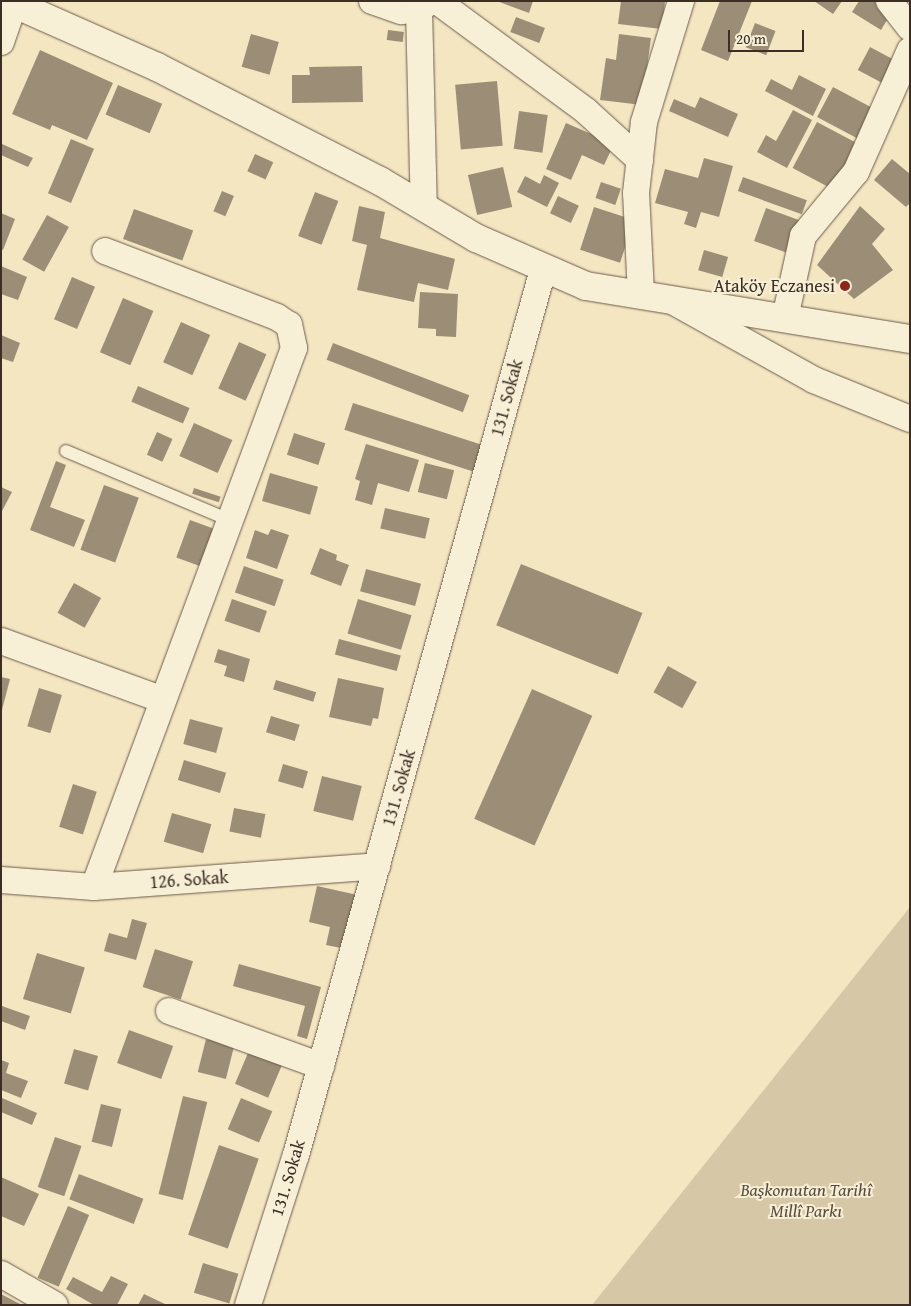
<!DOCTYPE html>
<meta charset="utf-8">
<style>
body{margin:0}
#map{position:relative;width:911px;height:1306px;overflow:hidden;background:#f5e6c2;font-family:"Gentium Book Plus",serif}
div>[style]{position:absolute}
.green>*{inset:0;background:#d6c7a7}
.building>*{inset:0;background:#9c8e76;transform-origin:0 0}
.roads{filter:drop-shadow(0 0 1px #6a5c4b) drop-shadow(0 0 1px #6a5c4b)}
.service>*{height:12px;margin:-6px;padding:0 6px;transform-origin:6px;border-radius:6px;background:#f8efd7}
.minor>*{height:26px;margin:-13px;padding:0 13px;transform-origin:13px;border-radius:13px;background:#f8efd7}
.secondary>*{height:28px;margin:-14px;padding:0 14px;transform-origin:14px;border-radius:14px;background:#f8efd7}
.dots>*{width:14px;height:14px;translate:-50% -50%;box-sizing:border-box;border:2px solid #f8efd7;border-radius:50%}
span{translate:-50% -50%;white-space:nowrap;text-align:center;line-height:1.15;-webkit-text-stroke:4px #f8efd7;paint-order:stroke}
.poi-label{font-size:18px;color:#3c2e23}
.right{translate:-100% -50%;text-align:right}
.street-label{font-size:18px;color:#3c2e23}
.park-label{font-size:18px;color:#5b4d3d;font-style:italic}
.frame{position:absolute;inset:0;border:2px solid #3c2e23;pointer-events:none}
.scale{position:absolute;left:728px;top:30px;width:76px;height:22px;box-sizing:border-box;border:2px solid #3c2e23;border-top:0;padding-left:6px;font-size:15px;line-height:18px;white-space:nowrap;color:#3c2e23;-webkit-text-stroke:4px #f8efd7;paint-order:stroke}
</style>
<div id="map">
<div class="green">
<i style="clip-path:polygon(910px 907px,910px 1305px,592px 1305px)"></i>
</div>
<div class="building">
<i style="clip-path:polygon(497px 1px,533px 1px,529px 13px)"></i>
<i style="clip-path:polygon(621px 1px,665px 1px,662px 29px,618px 24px)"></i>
<i style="clip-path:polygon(720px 1px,752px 1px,728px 61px,701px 50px)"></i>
<i style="clip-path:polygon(814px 1px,842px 1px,833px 14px)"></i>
<i style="clip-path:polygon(859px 1px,879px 1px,893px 10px,881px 30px,852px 12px)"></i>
<i style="left:516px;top:17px;width:31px;height:16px;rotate:21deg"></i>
<i style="left:755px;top:23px;width:22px;height:26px;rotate:21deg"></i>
<i style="left:388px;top:30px;width:16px;height:10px;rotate:7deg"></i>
<i style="left:251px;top:34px;width:29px;height:34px;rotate:16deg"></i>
<i style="clip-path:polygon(619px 34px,651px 38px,642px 105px,600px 100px,606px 58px,616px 60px)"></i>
<i style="left:870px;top:47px;width:34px;height:26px;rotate:28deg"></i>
<i style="clip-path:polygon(40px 50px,113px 83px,87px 140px,52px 125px,50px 130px,12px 114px)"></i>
<i style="clip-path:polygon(362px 66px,363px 102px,292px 103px,292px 75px,310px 75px,309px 67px)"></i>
<i style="clip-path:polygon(799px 75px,826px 89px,813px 116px,765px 91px,771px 79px,792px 90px)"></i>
<i style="left:497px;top:81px;width:65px;height:42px;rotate:85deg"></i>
<i style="left:118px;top:85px;width:48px;height:32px;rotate:23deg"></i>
<i style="left:833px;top:87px;width:47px;height:34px;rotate:28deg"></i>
<i style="clip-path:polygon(700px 97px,738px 114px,728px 137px,669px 111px,674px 99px,695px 108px)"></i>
<i style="clip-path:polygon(793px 110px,812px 120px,787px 168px,757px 152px,766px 135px,776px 141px)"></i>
<i style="left:519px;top:111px;width:29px;height:38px;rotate:8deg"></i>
<i style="left:817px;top:122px;width:47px;height:52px;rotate:28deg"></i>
<i style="clip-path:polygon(566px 123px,614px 144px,604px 165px,582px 155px,571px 180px,546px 169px)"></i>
<i style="left:71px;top:139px;width:25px;height:59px;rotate:23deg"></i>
<i style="clip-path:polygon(2px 144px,33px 158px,28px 167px,1px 155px)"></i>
<i style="left:255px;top:154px;width:20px;height:19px;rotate:24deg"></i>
<i style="clip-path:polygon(704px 158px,733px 166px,719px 217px,701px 212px,696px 228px,684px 224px,688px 212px,655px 203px,665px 169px,698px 178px)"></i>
<i style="clip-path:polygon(892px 159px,910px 174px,910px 203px,906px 207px,874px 180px)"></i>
<i style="left:503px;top:167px;width:41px;height:36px;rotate:77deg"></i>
<i style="clip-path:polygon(544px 175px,559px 183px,547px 207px,517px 192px,525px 176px,540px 184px)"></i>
<i style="left:743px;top:177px;width:68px;height:15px;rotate:20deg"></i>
<i style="left:601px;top:182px;width:21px;height:17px;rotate:19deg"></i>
<i style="left:222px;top:191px;width:13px;height:22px;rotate:23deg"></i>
<i style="left:315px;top:192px;width:25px;height:47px;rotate:21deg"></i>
<i style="left:558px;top:196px;width:23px;height:19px;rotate:25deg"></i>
<i style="clip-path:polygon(359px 206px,385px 212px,380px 238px,455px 259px,448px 290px,418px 283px,414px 302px,357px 290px,367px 245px,352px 241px)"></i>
<i style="clip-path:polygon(860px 206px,885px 229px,872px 244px,893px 270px,854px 299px,817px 265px)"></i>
<i style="left:594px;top:207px;width:42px;height:45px;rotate:18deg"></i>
<i style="left:766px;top:208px;width:40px;height:35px;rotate:20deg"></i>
<i style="left:134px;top:209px;width:63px;height:32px;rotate:20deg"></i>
<i style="clip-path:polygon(1px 213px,15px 219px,3px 250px,1px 249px)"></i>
<i style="left:47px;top:215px;width:25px;height:51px;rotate:29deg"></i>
<i style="left:704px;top:250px;width:25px;height:21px;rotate:16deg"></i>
<i style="clip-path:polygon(1px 266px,27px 277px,18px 300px,1px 294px)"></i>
<i style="left:72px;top:277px;width:25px;height:46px;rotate:23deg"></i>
<i style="clip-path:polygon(420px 292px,458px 294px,456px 337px,436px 336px,436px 329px,418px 328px)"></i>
<i style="left:123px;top:298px;width:33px;height:59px;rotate:23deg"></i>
<i style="left:181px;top:322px;width:32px;height:44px;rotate:24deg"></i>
<i style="clip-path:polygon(1px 335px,20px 343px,13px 362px,1px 358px)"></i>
<i style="left:239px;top:342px;width:30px;height:51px;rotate:24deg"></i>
<i style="left:333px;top:343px;width:146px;height:18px;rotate:21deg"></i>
<i style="left:138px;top:386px;width:56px;height:17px;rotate:23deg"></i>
<i style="left:353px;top:403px;width:141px;height:28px;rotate:18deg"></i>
<i style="left:194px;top:423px;width:42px;height:36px;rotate:24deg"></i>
<i style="left:157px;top:432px;width:17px;height:25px;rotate:24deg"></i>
<i style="left:294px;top:433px;width:33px;height:23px;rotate:18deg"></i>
<i style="clip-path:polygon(366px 444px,419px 460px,409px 492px,378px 483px,372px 505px,355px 500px,360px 481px,355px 479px)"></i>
<i style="clip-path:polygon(56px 461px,66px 465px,50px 507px,85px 520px,74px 547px,30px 530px)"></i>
<i style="left:425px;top:463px;width:30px;height:30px;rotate:14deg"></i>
<i style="left:270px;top:473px;width:50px;height:29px;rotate:16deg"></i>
<i style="left:104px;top:485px;width:37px;height:69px;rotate:20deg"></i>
<i style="clip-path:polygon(1px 487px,12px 492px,1px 513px)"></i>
<i style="left:194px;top:488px;width:28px;height:6px;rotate:18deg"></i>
<i style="left:385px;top:508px;width:46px;height:21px;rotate:13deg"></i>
<i style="left:190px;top:520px;width:27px;height:40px;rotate:20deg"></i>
<i style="clip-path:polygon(271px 529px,289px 535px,277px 569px,246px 558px,255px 530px,268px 535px)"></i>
<i style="clip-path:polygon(320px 548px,337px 555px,336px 560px,349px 565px,341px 586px,310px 574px)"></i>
<i style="left:521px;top:564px;width:131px;height:66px;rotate:22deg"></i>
<i style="left:244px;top:566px;width:42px;height:28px;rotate:19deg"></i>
<i style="left:366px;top:569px;width:57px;height:23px;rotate:15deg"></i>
<i style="left:74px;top:583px;width:31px;height:34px;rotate:29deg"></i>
<i style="left:232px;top:599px;width:37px;height:23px;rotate:19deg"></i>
<i style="left:358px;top:599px;width:56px;height:36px;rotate:17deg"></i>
<i style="left:339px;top:639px;width:64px;height:16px;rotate:15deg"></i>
<i style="clip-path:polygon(218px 649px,250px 659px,244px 682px,224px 676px,227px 666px,214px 662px)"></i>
<i style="left:668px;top:666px;width:33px;height:30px;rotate:29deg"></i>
<i style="clip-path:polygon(1px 677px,10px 679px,2px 710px,1px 710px)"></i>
<i style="clip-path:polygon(338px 678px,384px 688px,378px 719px,373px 718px,371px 726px,329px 717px)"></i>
<i style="left:276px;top:680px;width:42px;height:10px;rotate:17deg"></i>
<i style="left:39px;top:688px;width:24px;height:40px;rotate:17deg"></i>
<i style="left:532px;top:689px;width:66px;height:142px;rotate:24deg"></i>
<i style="left:271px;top:716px;width:30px;height:17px;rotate:17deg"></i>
<i style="left:190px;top:719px;width:34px;height:26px;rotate:15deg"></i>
<i style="left:184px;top:760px;width:44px;height:21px;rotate:17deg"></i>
<i style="left:283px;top:764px;width:26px;height:18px;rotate:16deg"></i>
<i style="left:322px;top:776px;width:41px;height:36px;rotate:14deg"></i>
<i style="left:73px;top:784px;width:25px;height:45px;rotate:18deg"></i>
<i style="left:234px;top:808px;width:32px;height:24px;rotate:11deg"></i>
<i style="left:172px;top:813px;width:41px;height:30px;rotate:16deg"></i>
<i style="clip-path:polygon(317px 886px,362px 896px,351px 950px,326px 945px,330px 927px,309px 922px)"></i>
<i style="clip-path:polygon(132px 919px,147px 923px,136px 960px,104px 951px,109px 933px,127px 938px)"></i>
<i style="left:155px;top:949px;width:40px;height:40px;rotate:18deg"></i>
<i style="left:37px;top:953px;width:50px;height:48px;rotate:17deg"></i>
<i style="clip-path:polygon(239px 964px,321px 987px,307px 1039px,297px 1036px,305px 1006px,233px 986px)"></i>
<i style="clip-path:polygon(2px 1006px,30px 1016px,25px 1030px,1px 1021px)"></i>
<i style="left:129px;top:1030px;width:47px;height:35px;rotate:20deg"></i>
<i style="left:206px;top:1039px;width:29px;height:34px;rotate:14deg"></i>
<i style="left:251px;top:1046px;width:36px;height:41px;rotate:23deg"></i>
<i style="left:74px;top:1049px;width:25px;height:36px;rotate:16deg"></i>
<i style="clip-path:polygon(1px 1060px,9px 1063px,6px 1073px,28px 1081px,21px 1098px,1px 1090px)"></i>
<i style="left:183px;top:1096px;width:25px;height:101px;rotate:14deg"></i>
<i style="clip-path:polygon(2px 1098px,37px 1113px,32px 1125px,1px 1112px)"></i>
<i style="left:241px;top:1098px;width:34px;height:34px;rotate:23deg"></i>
<i style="left:101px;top:1104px;width:21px;height:39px;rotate:14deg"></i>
<i style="left:55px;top:1137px;width:28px;height:53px;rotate:19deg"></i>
<i style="left:219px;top:1145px;width:42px;height:95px;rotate:19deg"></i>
<i style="left:79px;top:1174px;width:69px;height:27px;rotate:21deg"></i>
<i style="clip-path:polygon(1px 1177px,39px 1194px,24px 1226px,1px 1216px)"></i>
<i style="left:68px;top:1206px;width:23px;height:78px;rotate:23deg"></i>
<i style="left:203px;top:1263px;width:37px;height:31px;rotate:17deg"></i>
<i style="clip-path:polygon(111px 1276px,128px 1284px,117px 1305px,94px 1305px,66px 1289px,73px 1277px,102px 1292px)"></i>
<i style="clip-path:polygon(1px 1294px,22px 1305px,1px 1305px)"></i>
<i style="clip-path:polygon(144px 1294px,167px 1305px,138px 1305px)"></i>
</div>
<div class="roads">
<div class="service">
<i style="left:66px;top:451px;width:180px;rotate:22.9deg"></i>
</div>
<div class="minor">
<i style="left:372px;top:1px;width:31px;rotate:19deg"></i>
<i style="left:401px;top:11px;width:18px;rotate:-6deg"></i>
<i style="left:419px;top:9px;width:15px;rotate:-32deg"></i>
<i style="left:437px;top:1px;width:185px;rotate:36.4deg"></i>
<i style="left:586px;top:111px;width:73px;rotate:42.2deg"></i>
<i style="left:889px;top:1px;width:34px;rotate:52deg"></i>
<i style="left:419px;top:9px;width:198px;rotate:88.6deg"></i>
<i style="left:1px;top:42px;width:40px;rotate:-71.1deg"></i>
<i style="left:641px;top:294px;width:101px;rotate:-92.8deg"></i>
<i style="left:636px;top:193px;width:71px;rotate:-83.6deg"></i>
<i style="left:644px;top:122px;width:127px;rotate:-73deg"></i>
<i style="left:674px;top:302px;width:160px;rotate:29.1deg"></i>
<i style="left:814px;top:380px;width:104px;rotate:22.1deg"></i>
<i style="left:785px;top:318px;width:84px;rotate:-77.6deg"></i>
<i style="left:803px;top:236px;width:83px;rotate:-50.4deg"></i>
<i style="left:856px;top:172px;width:133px;rotate:-66.1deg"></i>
<i style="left:1px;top:641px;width:172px;rotate:20deg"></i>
<i style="left:1px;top:880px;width:93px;rotate:4.3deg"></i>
<i style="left:94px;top:887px;width:284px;rotate:-4.2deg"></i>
<i style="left:94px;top:887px;width:575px;rotate:-69.64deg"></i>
<i style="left:294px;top:348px;width:24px;rotate:-102deg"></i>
<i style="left:289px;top:325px;width:14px;rotate:-146deg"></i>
<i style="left:277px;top:317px;width:184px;rotate:-159deg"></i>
<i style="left:169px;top:1011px;width:162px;rotate:19.9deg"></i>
<i style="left:1px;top:1274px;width:62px;rotate:29.9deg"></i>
<i style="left:248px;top:1305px;width:157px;rotate:-72.3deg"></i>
<i style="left:296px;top:1155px;width:919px;rotate:-74.41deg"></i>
</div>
<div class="secondary">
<i style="left:8px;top:1px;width:163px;rotate:23.9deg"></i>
<i style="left:157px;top:67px;width:250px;rotate:27.1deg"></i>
<i style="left:380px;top:181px;width:112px;rotate:30.7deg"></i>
<i style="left:476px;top:238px;width:120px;rotate:23.6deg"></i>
<i style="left:586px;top:286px;width:328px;rotate:9.3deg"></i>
</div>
</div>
<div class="dots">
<i style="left:845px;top:286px;background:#8f2418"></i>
</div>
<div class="poi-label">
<span class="right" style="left:835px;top:286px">Ataköy Eczanesi</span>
</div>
<div class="street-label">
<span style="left:507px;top:398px;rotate:-75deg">131. Sokak</span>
<span style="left:399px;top:788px;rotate:-74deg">131. Sokak</span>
<span style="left:189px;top:880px;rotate:-4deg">126. Sokak</span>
<span style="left:288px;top:1178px;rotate:-73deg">131. Sokak</span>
</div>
<div class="park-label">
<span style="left:806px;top:1201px">Başkomutan Tarihî<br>Millî Parkı</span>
</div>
<div class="frame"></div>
<div class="scale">20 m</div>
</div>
